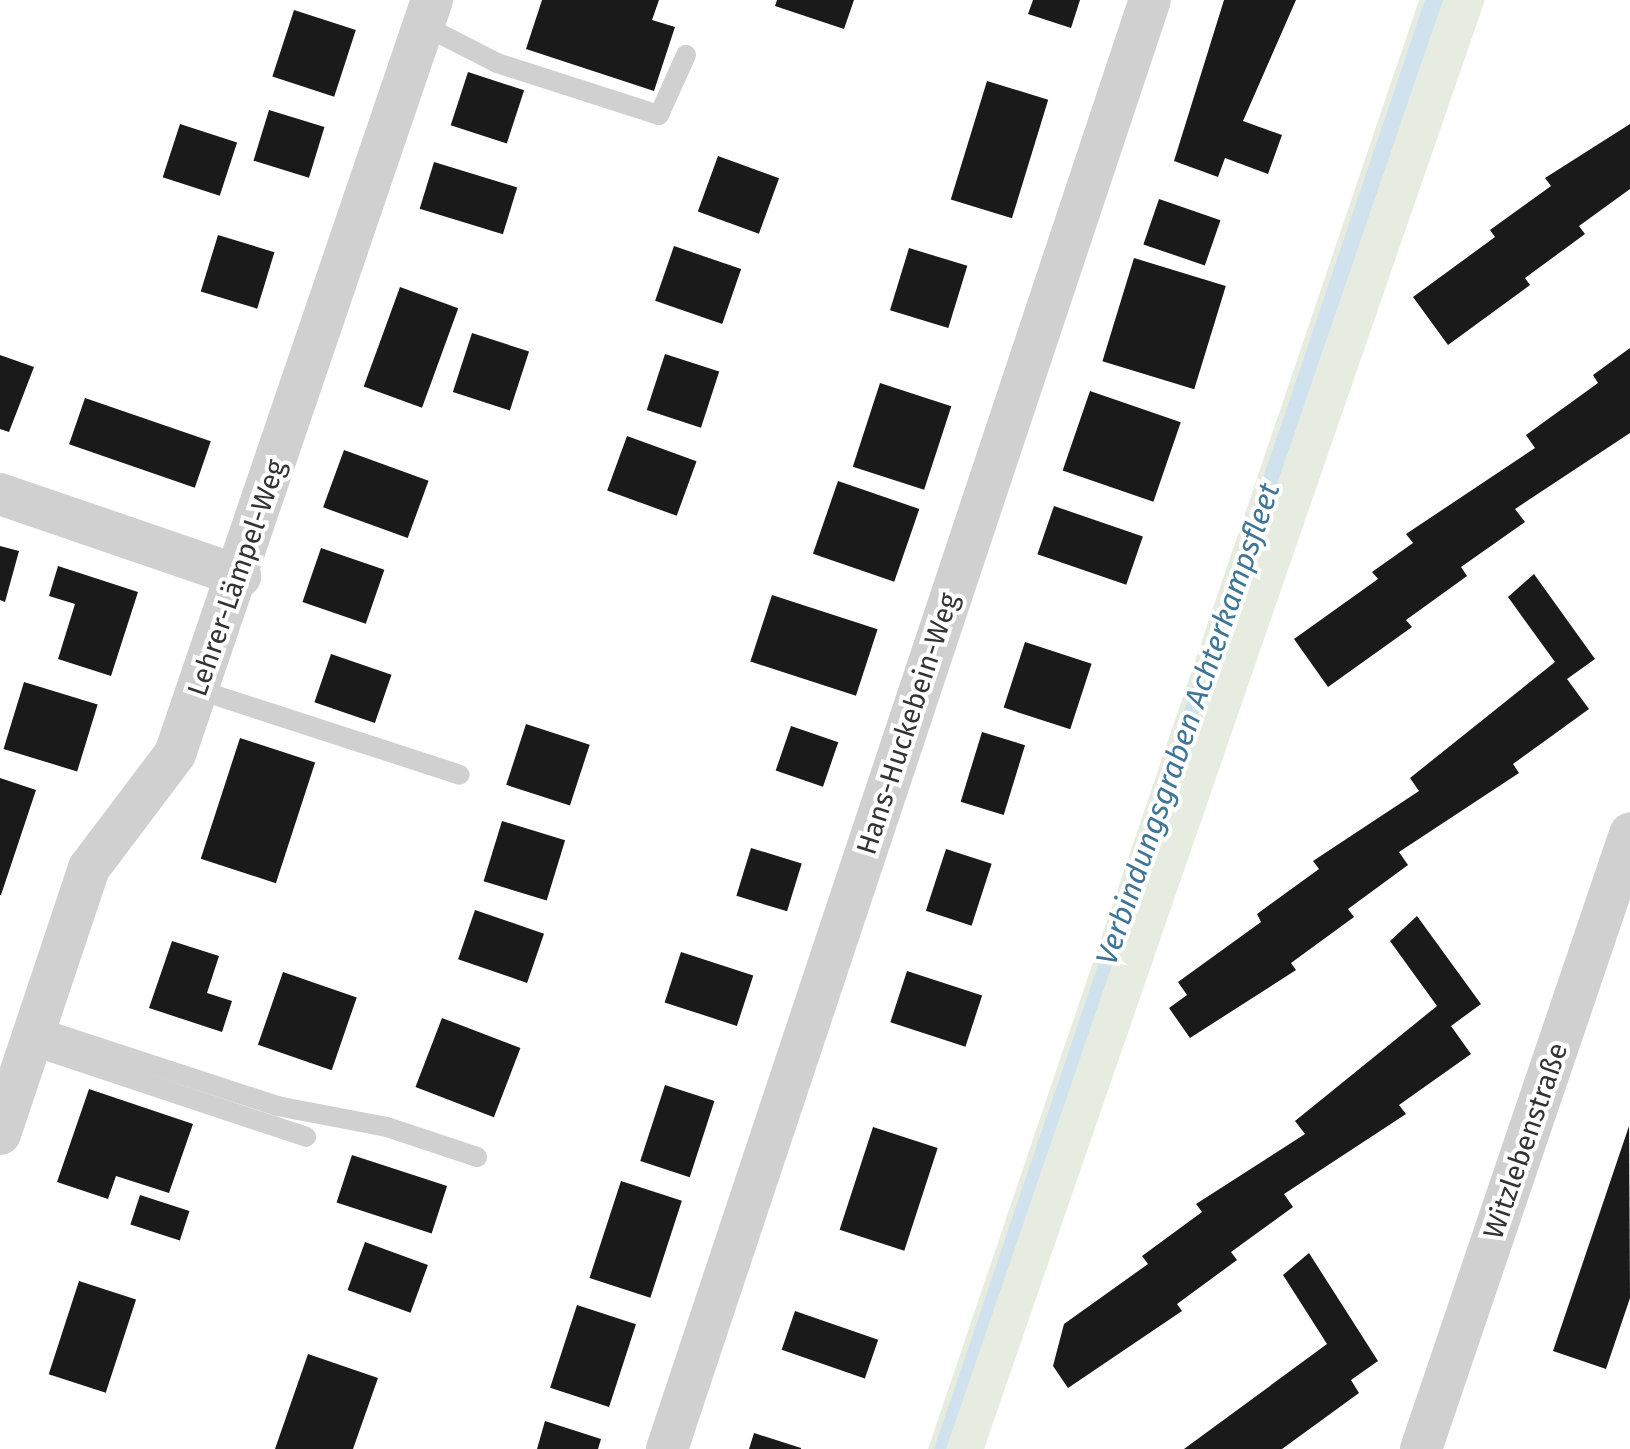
<!DOCTYPE html>
<meta charset="utf-8">
<style>
body{margin:0}
#map{position:relative;width:1630px;height:1449px;overflow:hidden;background:#fff;font-family:"Fira Sans",sans-serif}
div>[style]{position:absolute}
.green>*{inset:0;background:#e6ecdf}
.water>*{inset:0;background:#cfe2ee}
.building>*{inset:0;background:#1a1a1a;transform-origin:0 0}
.service>*{height:20px;margin:-10px;padding:0 10px;transform-origin:10px;border-radius:10px;background:#d0d0d0}
.minor>*{height:42px;margin:-21px;padding:0 21px;transform-origin:21px;border-radius:21px;background:#d0d0d0}
span{translate:-50% -50%;white-space:nowrap;text-align:center;line-height:1.15;-webkit-text-stroke:8px #fff;paint-order:stroke}
.street-label{font-size:28px;color:#333}
.water-label{font-size:30px;color:#3f7597;font-style:italic}
</style>
<div id="map">
<div class="green">
<i style="clip-path:polygon(1419px 0,1485px 0,984px 1449px,928px 1449px)"></i>
</div>
<div class="water">
<i style="clip-path:polygon(1425px 0,1443px 0,946px 1449px,934px 1449px)"></i>
</div>
<div class="building">
<i style="clip-path:polygon(542px 0,659px 0,652px 20px,675px 27px,654px 91px,526px 49px)"></i>
<i style="clip-path:polygon(777px 0,854px 0,844px 29px,775px 6px)"></i>
<i style="clip-path:polygon(1033px 0,1080px 0,1071px 28px,1028px 14px)"></i>
<i style="clip-path:polygon(1224px 0,1296px 0,1243px 121px,1282px 135px,1268px 174px,1225px 158px,1218px 177px,1174px 161px)"></i>
<i style="left:294px;top:10px;width:65px;height:70px;rotate:18deg"></i>
<i style="left:468px;top:72px;width:59px;height:56px;rotate:18deg"></i>
<i style="left:987px;top:81px;width:64px;height:124px;rotate:17deg"></i>
<i style="left:269px;top:110px;width:58px;height:53px;rotate:17deg"></i>
<i style="left:180px;top:124px;width:60px;height:56px;rotate:18deg"></i>
<i style="clip-path:polygon(1630px 124px,1630px 189px,1579px 226px,1585px 234px,1525px 278px,1530px 285px,1448px 345px,1413px 297px,1495px 237px,1490px 230px,1551px 186px,1545px 178px)"></i>
<i style="left:718px;top:156px;width:65px;height:59px;rotate:20deg"></i>
<i style="left:434px;top:162px;width:87px;height:49px;rotate:17deg"></i>
<i style="left:1159px;top:199px;width:65px;height:48px;rotate:19deg"></i>
<i style="left:218px;top:235px;width:59px;height:59px;rotate:17deg"></i>
<i style="left:674px;top:246px;width:71px;height:58px;rotate:19deg"></i>
<i style="left:909px;top:248px;width:61px;height:65px;rotate:17deg"></i>
<i style="left:1134px;top:258px;width:96px;height:108px;rotate:17deg"></i>
<i style="left:400px;top:287px;width:62px;height:106px;rotate:20deg"></i>
<i style="left:472px;top:333px;width:60px;height:62px;rotate:18deg"></i>
<i style="clip-path:polygon(1630px 348px,1630px 433px,1515px 509px,1525px 522px,1461px 567px,1467px 576px,1406px 620px,1412px 627px,1328px 687px,1294px 639px,1378px 579px,1372px 572px,1413px 543px,1406px 534px,1535px 448px,1526px 435px,1598px 383px,1593px 375px)"></i>
<i style="left:665px;top:354px;width:57px;height:59px;rotate:18deg"></i>
<i style="clip-path:polygon(0 355px,34px 367px,9px 432px,0 429px)"></i>
<i style="left:880px;top:383px;width:75px;height:88px;rotate:18deg"></i>
<i style="left:1090px;top:391px;width:96px;height:84px;rotate:19deg"></i>
<i style="left:85px;top:398px;width:133px;height:49px;rotate:19deg"></i>
<i style="left:627px;top:436px;width:74px;height:58px;rotate:20deg"></i>
<i style="left:344px;top:450px;width:90px;height:61px;rotate:20deg"></i>
<i style="left:838px;top:481px;width:86px;height:77px;rotate:19deg"></i>
<i style="left:1054px;top:506px;width:94px;height:51px;rotate:19deg"></i>
<i style="clip-path:polygon(0 546px,19px 551px,5px 602px,0 600px)"></i>
<i style="left:321px;top:548px;width:67px;height:57px;rotate:19deg"></i>
<i style="clip-path:polygon(58px 566px,138px 592px,111px 676px,58px 659px,75px 604px,49px 596px)"></i>
<i style="clip-path:polygon(1534px 574px,1595px 659px,1567px 679px,1589px 709px,1513px 764px,1519px 773px,1399px 852px,1408px 865px,1348px 909px,1354px 917px,1291px 963px,1296px 970px,1190px 1038px,1169px 1008px,1187px 995px,1178px 982px,1261px 922px,1257px 914px,1319px 869px,1313px 861px,1419px 791px,1410px 778px,1555px 662px,1508px 597px)"></i>
<i style="left:772px;top:595px;width:111px;height:70px;rotate:18deg"></i>
<i style="left:1025px;top:642px;width:70px;height:69px;rotate:18deg"></i>
<i style="left:331px;top:654px;width:64px;height:51px;rotate:19deg"></i>
<i style="left:24px;top:682px;width:77px;height:70px;rotate:17deg"></i>
<i style="left:526px;top:724px;width:67px;height:64px;rotate:18deg"></i>
<i style="left:791px;top:726px;width:50px;height:47px;rotate:19deg"></i>
<i style="left:982px;top:732px;width:45px;height:73px;rotate:17deg"></i>
<i style="left:240px;top:738px;width:79px;height:127px;rotate:18deg"></i>
<i style="clip-path:polygon(0 778px,36px 790px,1px 895px,0 895px)"></i>
<i style="left:502px;top:821px;width:66px;height:63px;rotate:17deg"></i>
<i style="left:751px;top:848px;width:53px;height:50px;rotate:17deg"></i>
<i style="left:946px;top:849px;width:48px;height:65px;rotate:18deg"></i>
<i style="left:475px;top:910px;width:73px;height:52px;rotate:19deg"></i>
<i style="clip-path:polygon(1417px 916px,1481px 1004px,1451px 1026px,1471px 1054px,1399px 1105px,1406px 1114px,1284px 1194px,1293px 1207px,1231px 1252px,1237px 1260px,1177px 1304px,1182px 1311px,1068px 1388px,1053px 1366px,1064px 1324px,1148px 1264px,1142px 1256px,1202px 1212px,1196px 1204px,1305px 1134px,1295px 1121px,1437px 1006px,1390px 941px)"></i>
<i style="clip-path:polygon(172px 941px,219px 956px,207px 993px,232px 1001px,222px 1032px,149px 1008px)"></i>
<i style="left:681px;top:952px;width:76px;height:53px;rotate:18deg"></i>
<i style="left:907px;top:971px;width:79px;height:54px;rotate:18deg"></i>
<i style="left:283px;top:972px;width:78px;height:77px;rotate:19deg"></i>
<i style="left:442px;top:1018px;width:84px;height:74px;rotate:21deg"></i>
<i style="left:665px;top:1085px;width:52px;height:80px;rotate:18deg"></i>
<i style="clip-path:polygon(89px 1089px,193px 1124px,169px 1193px,116px 1176px,108px 1199px,57px 1182px)"></i>
<i style="clip-path:polygon(1629px 1126px,1630px 1298px,1606px 1369px,1553px 1351px)"></i>
<i style="left:873px;top:1127px;width:68px;height:108px;rotate:18deg"></i>
<i style="left:352px;top:1155px;width:100px;height:50px;rotate:18deg"></i>
<i style="left:621px;top:1181px;width:64px;height:102px;rotate:18deg"></i>
<i style="left:140px;top:1195px;width:52px;height:31px;rotate:18deg"></i>
<i style="left:365px;top:1242px;width:67px;height:51px;rotate:20deg"></i>
<i style="clip-path:polygon(1309px 1253px,1378px 1361px,1351px 1380px,1359px 1393px,1282px 1449px,1184px 1449px,1327px 1344px,1283px 1275px)"></i>
<i style="left:79px;top:1281px;width:60px;height:98px;rotate:18deg"></i>
<i style="left:577px;top:1305px;width:62px;height:87px;rotate:18deg"></i>
<i style="left:795px;top:1311px;width:88px;height:41px;rotate:19deg"></i>
<i style="clip-path:polygon(308px 1354px,378px 1378px,353px 1449px,275px 1449px)"></i>
<i style="clip-path:polygon(545px 1421px,601px 1439px,598px 1449px,537px 1449px)"></i>
<i style="clip-path:polygon(754px 1433px,801px 1448px,801px 1449px,749px 1449px)"></i>
</div>
<div class="service">
<i style="left:423px;top:25px;width:83px;rotate:27.2deg"></i>
<i style="left:497px;top:63px;width:170px;rotate:17.8deg"></i>
<i style="left:659px;top:115px;width:66px;rotate:-65.8deg"></i>
<i style="left:199px;top:690px;width:274px;rotate:18deg"></i>
<i style="left:36px;top:1027px;width:254px;rotate:18.1deg"></i>
<i style="left:277px;top:1106px;width:112px;rotate:10.8deg"></i>
<i style="left:387px;top:1127px;width:95px;rotate:18.4deg"></i>
<i style="left:30px;top:1045px;width:291px;rotate:18.4deg"></i>
</div>
<div class="minor">
<i style="left:0;top:494px;width:254px;rotate:18.9deg"></i>
<i style="left:0;top:1134px;width:280px;rotate:-71.5deg"></i>
<i style="left:89px;top:868px;width:143px;rotate:-53deg"></i>
<i style="left:175px;top:754px;width:797px;rotate:-71.18deg"></i>
<i style="left:667px;top:1449px;width:1527px;rotate:-71.57deg"></i>
<i style="left:1421px;top:1449px;width:650px;rotate:-71.23deg"></i>
</div>
<div class="street-label">
<span style="left:237px;top:578px;rotate:-71deg">Lehrer-Lämpel-Weg</span>
<span style="left:908px;top:724px;rotate:-72deg">Hans-Huckebein-Weg</span>
<span style="left:1526px;top:1141px;rotate:-71deg">Witzlebenstraße</span>
</div>
<div class="water-label">
<span style="left:1188px;top:724px;rotate:-71deg">Verbindungsgraben Achterkampsfleet</span>
</div>
</div>
